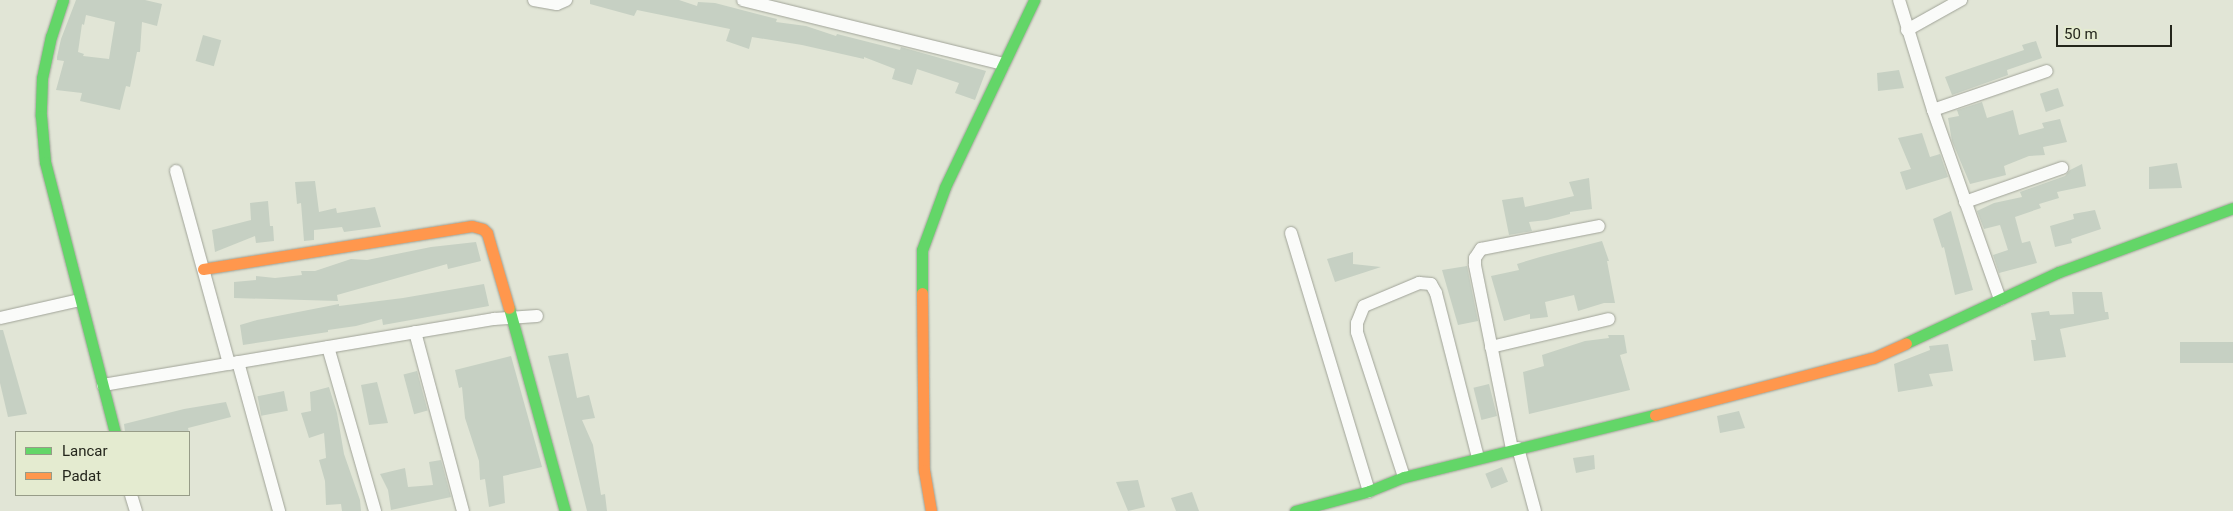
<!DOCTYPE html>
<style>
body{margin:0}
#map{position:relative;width:2233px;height:511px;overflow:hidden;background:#e1e5d6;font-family:Roboto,sans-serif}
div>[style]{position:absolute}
.building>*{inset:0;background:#c6d0c3;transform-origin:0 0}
.roads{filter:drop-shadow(0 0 1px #a0a398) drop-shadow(0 0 1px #a0a398)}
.street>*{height:12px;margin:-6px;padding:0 6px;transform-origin:6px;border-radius:6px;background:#fafbf9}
.fast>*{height:11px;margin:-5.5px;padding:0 5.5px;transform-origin:5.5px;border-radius:5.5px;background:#63d668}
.slow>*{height:11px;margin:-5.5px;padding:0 5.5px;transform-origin:5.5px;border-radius:5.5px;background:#ff974d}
span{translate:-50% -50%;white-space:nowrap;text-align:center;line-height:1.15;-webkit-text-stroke:4px #e4ebd0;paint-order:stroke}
.legend{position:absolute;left:15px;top:431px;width:175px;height:65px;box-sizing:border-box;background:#e4ebd0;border:1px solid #979c88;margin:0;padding:6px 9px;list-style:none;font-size:15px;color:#24261c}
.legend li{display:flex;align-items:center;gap:10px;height:25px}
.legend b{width:25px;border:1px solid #979c88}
.scale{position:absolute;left:2056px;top:25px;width:116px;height:22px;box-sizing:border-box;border:2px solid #24261c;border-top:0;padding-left:6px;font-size:15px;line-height:18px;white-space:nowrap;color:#24261c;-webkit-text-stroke:4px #e4ebd0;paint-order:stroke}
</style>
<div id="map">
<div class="building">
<i style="clip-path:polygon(evenodd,76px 0,145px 0,162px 4px,157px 26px,142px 22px,140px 52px,137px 52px,130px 87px,126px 86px,120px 110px,80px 101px,82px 93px,56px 90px,64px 61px,57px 60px,57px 57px,61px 39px,76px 0,86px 15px,115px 22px,109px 59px,83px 56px,84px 54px,78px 52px,82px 24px,84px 25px,86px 15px)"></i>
<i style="clip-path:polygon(590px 0,679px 0,697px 6px,698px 2px,715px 3px,777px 19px,776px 22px,806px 26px,836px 36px,837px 34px,900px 50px,901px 47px,986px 71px,975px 100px,955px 93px,959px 83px,917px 69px,912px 85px,892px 79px,895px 69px,864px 57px,864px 59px,802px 45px,752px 37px,749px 49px,726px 41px,730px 29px,637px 10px,634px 16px,590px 4px)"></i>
<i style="left:203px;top:35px;width:19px;height:27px;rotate:16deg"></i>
<i style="clip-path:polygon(2036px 41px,2042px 58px,2007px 70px,2008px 75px,1952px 95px,1945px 77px,2024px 50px,2022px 45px)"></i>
<i style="clip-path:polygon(1899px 70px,1904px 88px,1878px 91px,1877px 73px)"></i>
<i style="left:2058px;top:88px;width:19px;height:19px;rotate:72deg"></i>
<i style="clip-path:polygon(1982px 102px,1987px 118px,2013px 110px,2019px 135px,2044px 128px,2042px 123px,2060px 119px,2067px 142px,2043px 147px,2045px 155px,2029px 156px,2004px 166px,2006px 175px,1970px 184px,1952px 141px,1948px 118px,1959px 116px,1957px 110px)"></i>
<i style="clip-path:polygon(1922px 133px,1930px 157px,1940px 154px,1948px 177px,1906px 190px,1900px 172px,1911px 169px,1898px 138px)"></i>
<i style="clip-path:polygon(2177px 163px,2182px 188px,2149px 189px,2149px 167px)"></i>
<i style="clip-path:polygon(2082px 164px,2086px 186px,2057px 192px,2059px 198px,2039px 204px,2041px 208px,2015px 217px,2022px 243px,2030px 241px,2037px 263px,1999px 273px,1993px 255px,2008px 250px,2000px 225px,1984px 229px,1977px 211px,1994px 203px,2022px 197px,2020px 192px,2065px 176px,2070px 170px)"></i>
<i style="clip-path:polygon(1589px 178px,1592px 209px,1570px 212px,1570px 214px,1547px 220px,1529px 222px,1532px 231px,1509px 235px,1502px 200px,1523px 197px,1525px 207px,1574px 196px,1569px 182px)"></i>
<i style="clip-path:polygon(315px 181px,319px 212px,336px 208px,337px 213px,375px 207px,381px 227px,344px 232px,342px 227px,314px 230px,314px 240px,304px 241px,301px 203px,297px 204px,295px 182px)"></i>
<i style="clip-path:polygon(268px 201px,270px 226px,273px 226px,274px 241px,256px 243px,255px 236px,215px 252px,212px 230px,251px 220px,250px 203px)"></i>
<i style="clip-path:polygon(2095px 210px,2101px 229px,2071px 239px,2072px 243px,2055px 247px,2050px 226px,2074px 219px,2073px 214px)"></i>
<i style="clip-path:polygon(1951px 211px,1973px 290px,1955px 295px,1944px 247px,1942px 248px,1933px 219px)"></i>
<i style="clip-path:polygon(1602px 241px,1609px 261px,1607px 261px,1615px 303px,1604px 303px,1578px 311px,1574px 295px,1545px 302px,1548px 317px,1530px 319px,1530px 314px,1504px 321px,1491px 276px,1519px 270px,1517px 264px,1540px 257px)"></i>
<i style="clip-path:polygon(476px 242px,481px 261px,448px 269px,447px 264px,337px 295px,338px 301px,234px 298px,234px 282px,256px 280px,256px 276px,275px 278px,302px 275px,301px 271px,315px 271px,351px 259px,367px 260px,431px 247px)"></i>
<i style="clip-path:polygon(1353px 252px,1353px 264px,1381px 267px,1335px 282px,1327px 259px)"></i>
<i style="clip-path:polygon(1467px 266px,1478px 321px,1458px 325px,1442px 270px)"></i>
<i style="clip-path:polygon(484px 284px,489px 306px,383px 325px,382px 319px,356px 326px,328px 330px,328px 332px,243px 345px,240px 325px,257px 320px,339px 304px,339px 306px,403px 298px)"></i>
<i style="clip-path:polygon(2072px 292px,2102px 292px,2105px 312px,2108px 312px,2109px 319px,2060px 329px,2066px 357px,2034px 361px,2031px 340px,2036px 340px,2031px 313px,2049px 311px,2050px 315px,2074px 314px)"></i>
<i style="clip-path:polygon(0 330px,3px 330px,27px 414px,8px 417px,0 383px)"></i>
<i style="clip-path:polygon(1608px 335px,1624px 335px,1627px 353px,1620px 355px,1630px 390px,1529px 414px,1523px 372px,1544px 366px,1542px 355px,1585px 341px,1609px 338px)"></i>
<i style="left:2233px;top:342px;width:21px;height:53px;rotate:90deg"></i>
<i style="clip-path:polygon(1948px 344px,1953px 371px,1929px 374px,1933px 386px,1898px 392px,1894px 364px,1930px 350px,1929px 346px)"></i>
<i style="clip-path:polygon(568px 353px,577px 398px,589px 395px,595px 418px,582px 420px,593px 445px,601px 495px,605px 494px,607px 511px,587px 511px,548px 356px)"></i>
<i style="clip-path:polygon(511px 356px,542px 467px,503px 476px,505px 503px,489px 507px,485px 479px,480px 480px,479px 461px,465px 418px,462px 387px,459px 388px,455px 370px)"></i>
<i style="left:417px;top:371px;width:41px;height:14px;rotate:75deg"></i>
<i style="clip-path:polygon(377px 382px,388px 423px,369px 425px,361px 385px)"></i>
<i style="left:1489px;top:384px;width:33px;height:16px;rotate:76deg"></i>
<i style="clip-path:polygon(329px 387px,337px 413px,344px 454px,360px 500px,361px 511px,342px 511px,341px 504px,326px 505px,325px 481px,319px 460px,326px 458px,324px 433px,309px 438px,301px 413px,311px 411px,310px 392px)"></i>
<i style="left:284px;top:391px;width:20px;height:27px;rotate:79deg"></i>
<i style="clip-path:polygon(226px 402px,231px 417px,188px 428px,189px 432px,125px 432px,124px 424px,184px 409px)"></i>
<i style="clip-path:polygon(1739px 411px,1745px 428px,1720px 433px,1717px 416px)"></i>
<i style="clip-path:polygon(1594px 455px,1595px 469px,1576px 473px,1573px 458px)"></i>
<i style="clip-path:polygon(441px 460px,451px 497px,391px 510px,388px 490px,380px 474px,405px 468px,408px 487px,433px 485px,429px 462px)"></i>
<i style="left:1502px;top:467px;width:16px;height:18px;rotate:68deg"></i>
<i style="clip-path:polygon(1138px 480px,1145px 507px,1128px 511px,1116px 482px)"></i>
<i style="clip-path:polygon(1192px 492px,1199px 511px,1176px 511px,1171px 498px)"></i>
</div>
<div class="roads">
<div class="street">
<i style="left:534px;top:0;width:23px;rotate:10deg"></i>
<i style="left:557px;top:4px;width:10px;rotate:-24deg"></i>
<i style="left:743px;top:0;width:268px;rotate:13.8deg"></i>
<i style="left:1899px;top:0;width:115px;rotate:72.8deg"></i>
<i style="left:1933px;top:110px;width:201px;rotate:70.5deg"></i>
<i style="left:1907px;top:30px;width:62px;rotate:-29.1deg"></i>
<i style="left:1933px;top:110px;width:120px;rotate:-18.9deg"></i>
<i style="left:176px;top:171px;width:200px;rotate:74.6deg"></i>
<i style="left:1965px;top:202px;width:103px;rotate:-19.3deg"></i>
<i style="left:1291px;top:233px;width:270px;rotate:73.2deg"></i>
<i style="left:0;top:318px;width:82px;rotate:-12.7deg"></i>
<i style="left:415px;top:332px;width:185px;rotate:75deg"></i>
<i style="left:328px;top:347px;width:171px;rotate:74deg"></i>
<i style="left:1491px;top:347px;width:121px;rotate:-13.3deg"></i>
<i style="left:238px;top:362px;width:155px;rotate:74.6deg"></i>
<i style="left:103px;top:385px;width:397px;rotate:-9.6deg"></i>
<i style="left:494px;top:319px;width:43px;rotate:-4deg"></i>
<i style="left:1518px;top:448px;width:65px;rotate:74.9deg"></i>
<i style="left:1512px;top:449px;width:188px;rotate:-101.4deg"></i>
<i style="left:1475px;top:265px;width:7px;rotate:-90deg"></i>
<i style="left:1475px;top:258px;width:11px;rotate:-56deg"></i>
<i style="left:1481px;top:249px;width:120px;rotate:-11deg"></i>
<i style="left:1404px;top:477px;width:152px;rotate:-108deg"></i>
<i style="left:1357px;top:332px;width:9px;rotate:-90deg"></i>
<i style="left:1357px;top:323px;width:18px;rotate:-68deg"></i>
<i style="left:1364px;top:306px;width:60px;rotate:-22.7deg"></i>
<i style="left:1419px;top:283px;width:12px;rotate:5deg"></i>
<i style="left:1431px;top:284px;width:10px;rotate:61deg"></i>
<i style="left:1436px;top:293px;width:170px;rotate:75.7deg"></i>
<i style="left:131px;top:495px;width:17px;rotate:73deg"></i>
</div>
<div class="fast">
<i style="left:63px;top:0;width:38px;rotate:108deg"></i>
<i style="left:51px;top:36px;width:43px;rotate:102.1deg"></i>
<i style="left:42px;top:78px;width:38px;rotate:92deg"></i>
<i style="left:41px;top:116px;width:46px;rotate:85deg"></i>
<i style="left:45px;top:162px;width:279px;rotate:75.5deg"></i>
<i style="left:922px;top:293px;width:43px;rotate:-90deg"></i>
<i style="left:922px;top:250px;width:67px;rotate:-69.9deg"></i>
<i style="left:945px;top:187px;width:207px;rotate:-64.5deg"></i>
<i style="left:509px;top:308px;width:211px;rotate:74.6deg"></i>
<i style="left:1906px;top:343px;width:169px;rotate:-24.9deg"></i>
<i style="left:2059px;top:272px;width:185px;rotate:-20.2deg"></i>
<i style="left:1295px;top:511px;width:77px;rotate:-15.1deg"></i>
<i style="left:1369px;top:491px;width:38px;rotate:-22deg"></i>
<i style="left:1404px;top:477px;width:259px;rotate:-13.9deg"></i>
</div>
<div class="slow">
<i style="left:203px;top:269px;width:272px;rotate:-9.1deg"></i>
<i style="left:472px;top:226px;width:11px;rotate:15deg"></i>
<i style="left:483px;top:229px;width:6px;rotate:45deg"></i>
<i style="left:487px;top:233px;width:78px;rotate:73.7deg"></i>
<i style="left:922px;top:293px;width:177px;rotate:89.4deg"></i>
<i style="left:924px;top:470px;width:42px;rotate:80.3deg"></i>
<i style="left:1655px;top:415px;width:225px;rotate:-14.7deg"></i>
<i style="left:1873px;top:358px;width:36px;rotate:-24deg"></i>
</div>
</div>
<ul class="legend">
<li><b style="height:6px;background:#63d668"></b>Lancar</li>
<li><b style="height:6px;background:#ff974d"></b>Padat</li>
</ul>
<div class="scale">50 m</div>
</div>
